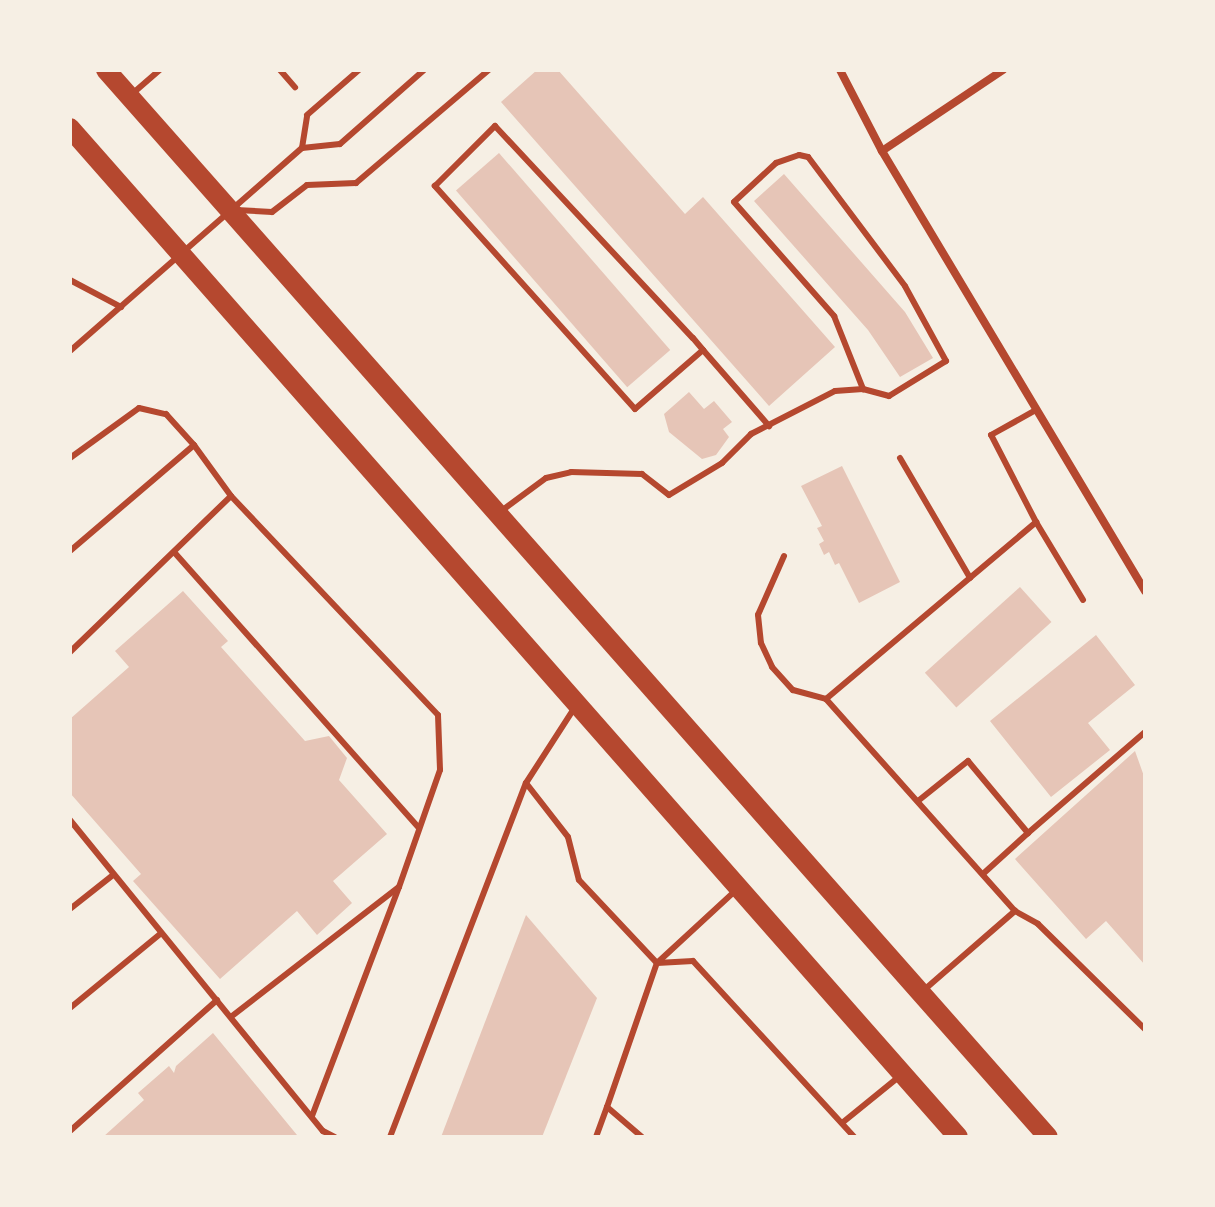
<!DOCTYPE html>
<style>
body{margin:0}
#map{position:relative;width:1215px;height:1207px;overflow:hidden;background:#f6efe4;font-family:"PT Serif",serif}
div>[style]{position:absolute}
.building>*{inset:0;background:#e6c5b7;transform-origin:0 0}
.service>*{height:6px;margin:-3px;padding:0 3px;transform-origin:3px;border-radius:3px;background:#b5482f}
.minor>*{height:8px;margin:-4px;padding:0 4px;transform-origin:4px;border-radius:4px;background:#b5482f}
.primary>*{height:20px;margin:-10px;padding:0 10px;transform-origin:10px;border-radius:10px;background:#b5482f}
span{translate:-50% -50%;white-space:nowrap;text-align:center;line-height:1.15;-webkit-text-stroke:8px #f6efe4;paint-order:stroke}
.frame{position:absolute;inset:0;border:72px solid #f6efe4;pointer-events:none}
</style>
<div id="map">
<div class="building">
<i style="clip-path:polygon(537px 70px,558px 70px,685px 214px,703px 197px,835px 347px,769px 406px,501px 102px)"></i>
<i style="left:499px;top:153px;width:261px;height:57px;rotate:49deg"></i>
<i style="clip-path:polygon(784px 174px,905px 312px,933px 358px,900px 377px,868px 330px,754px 201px)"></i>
<i style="clip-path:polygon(689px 392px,704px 409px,714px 401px,732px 422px,723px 429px,729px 437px,716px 455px,702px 459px,669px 432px,664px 414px)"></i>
<i style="clip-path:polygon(842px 466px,900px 582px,859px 603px,839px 563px,835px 565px,829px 552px,824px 555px,819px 544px,824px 541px,817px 528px,822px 526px,801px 486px)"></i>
<i style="left:1020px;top:587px;width:47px;height:128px;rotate:48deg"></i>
<i style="clip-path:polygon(183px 591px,228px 641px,221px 647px,305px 741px,329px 736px,347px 758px,339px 780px,387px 834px,333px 881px,352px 903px,317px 935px,297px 911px,220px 979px,133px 881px,141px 874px,70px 793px,70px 719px,129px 667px,115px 651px)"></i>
<i style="clip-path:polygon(1096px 635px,1135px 685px,1088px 723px,1110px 750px,1051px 797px,990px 721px)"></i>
<i style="clip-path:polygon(1135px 751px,1145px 779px,1145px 965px,1106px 921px,1086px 939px,1015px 859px)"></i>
<i style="clip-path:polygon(526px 915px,597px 998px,542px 1137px,441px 1137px)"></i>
<i style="clip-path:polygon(213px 1033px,297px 1135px,103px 1137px,144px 1100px,138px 1093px,169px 1066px,174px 1073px,176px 1066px)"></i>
</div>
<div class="service">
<i style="left:280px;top:70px;width:23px;rotate:49deg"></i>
<i style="left:132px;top:94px;width:37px;rotate:-41deg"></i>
<i style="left:302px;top:148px;width:33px;rotate:-81deg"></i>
<i style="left:307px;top:115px;width:69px;rotate:-40.9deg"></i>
<i style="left:236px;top:210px;width:36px;rotate:3deg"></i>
<i style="left:272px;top:212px;width:44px;rotate:-37.6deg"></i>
<i style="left:307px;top:185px;width:49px;rotate:-2.3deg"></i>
<i style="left:356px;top:183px;width:175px;rotate:-40.4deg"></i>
<i style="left:70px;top:280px;width:58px;rotate:27.9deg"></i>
<i style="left:703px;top:350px;width:90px;rotate:139.1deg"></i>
<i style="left:635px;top:409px;width:300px;rotate:-131.9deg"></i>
<i style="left:435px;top:186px;width:85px;rotate:-45deg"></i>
<i style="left:495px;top:126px;width:290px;rotate:47deg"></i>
<i style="left:693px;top:338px;width:16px;rotate:50deg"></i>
<i style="left:703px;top:350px;width:101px;rotate:49deg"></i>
<i style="left:70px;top:351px;width:308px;rotate:-41.2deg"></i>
<i style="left:302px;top:148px;width:38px;rotate:-6deg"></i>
<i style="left:340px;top:144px;width:112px;rotate:-41.4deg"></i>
<i style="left:70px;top:458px;width:85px;rotate:-35.9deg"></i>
<i style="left:139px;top:408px;width:28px;rotate:13deg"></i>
<i style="left:166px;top:414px;width:42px;rotate:47.9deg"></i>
<i style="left:900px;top:458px;width:139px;rotate:59.7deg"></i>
<i style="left:500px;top:512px;width:57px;rotate:-36.5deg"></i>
<i style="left:546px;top:478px;width:26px;rotate:-13deg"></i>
<i style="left:571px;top:472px;width:71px;rotate:1.6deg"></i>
<i style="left:642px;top:474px;width:34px;rotate:38deg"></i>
<i style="left:669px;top:495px;width:62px;rotate:-31.1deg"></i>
<i style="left:722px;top:463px;width:41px;rotate:-45deg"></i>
<i style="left:751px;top:434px;width:94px;rotate:-27.1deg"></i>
<i style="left:835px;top:391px;width:28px;rotate:-4deg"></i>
<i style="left:863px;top:389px;width:27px;rotate:15deg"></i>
<i style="left:889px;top:396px;width:67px;rotate:-31.6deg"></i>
<i style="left:946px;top:361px;width:85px;rotate:-118.7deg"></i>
<i style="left:905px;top:286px;width:161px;rotate:-126.9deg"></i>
<i style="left:808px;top:157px;width:9px;rotate:-167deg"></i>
<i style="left:799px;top:155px;width:24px;rotate:161deg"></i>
<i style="left:776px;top:163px;width:57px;rotate:137.1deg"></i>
<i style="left:734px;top:202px;width:152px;rotate:48.7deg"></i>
<i style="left:834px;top:316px;width:79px;rotate:68.3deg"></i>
<i style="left:1036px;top:522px;width:91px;rotate:58.9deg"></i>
<i style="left:70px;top:551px;width:163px;rotate:-40.5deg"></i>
<i style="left:194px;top:445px;width:63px;rotate:54deg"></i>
<i style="left:174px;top:552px;width:368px;rotate:48.4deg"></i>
<i style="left:784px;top:556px;width:64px;rotate:113.8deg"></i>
<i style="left:758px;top:615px;width:28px;rotate:84deg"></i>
<i style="left:761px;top:643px;width:26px;rotate:65deg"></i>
<i style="left:772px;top:667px;width:31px;rotate:48deg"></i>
<i style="left:793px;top:690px;width:34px;rotate:15deg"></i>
<i style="left:826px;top:699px;width:284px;rotate:48.3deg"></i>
<i style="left:1015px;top:911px;width:26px;rotate:29deg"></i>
<i style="left:1038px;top:924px;width:150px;rotate:44.5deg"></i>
<i style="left:70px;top:652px;width:224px;rotate:-44.1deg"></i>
<i style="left:231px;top:496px;width:301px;rotate:46.6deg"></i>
<i style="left:438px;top:715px;width:55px;rotate:87.9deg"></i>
<i style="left:440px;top:770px;width:124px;rotate:109.3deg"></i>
<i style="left:826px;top:699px;width:275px;rotate:-40.1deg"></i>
<i style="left:1036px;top:522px;width:98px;rotate:-117.3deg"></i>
<i style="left:991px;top:435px;width:51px;rotate:-29.1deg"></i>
<i style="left:526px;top:783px;width:68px;rotate:52.1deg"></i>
<i style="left:568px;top:837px;width:44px;rotate:75.7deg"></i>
<i style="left:579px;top:880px;width:114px;rotate:46.8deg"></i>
<i style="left:657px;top:963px;width:36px;rotate:-3deg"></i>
<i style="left:693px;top:961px;width:239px;rotate:47.5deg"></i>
<i style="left:918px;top:801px;width:64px;rotate:-38.7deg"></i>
<i style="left:968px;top:761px;width:94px;rotate:50.2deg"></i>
<i style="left:1028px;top:833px;width:61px;rotate:137.7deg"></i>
<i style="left:70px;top:820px;width:401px;rotate:50.9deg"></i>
<i style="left:323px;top:1131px;width:13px;rotate:27deg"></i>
<i style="left:1028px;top:833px;width:155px;rotate:-40.8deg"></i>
<i style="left:70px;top:909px;width:55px;rotate:-38.3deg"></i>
<i style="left:924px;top:990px;width:121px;rotate:-41deg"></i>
<i style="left:70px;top:1008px;width:117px;rotate:-39.4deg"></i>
<i style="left:232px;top:1016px;width:211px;rotate:-37.7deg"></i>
<i style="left:399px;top:887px;width:245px;rotate:110.8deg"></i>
<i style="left:842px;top:1123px;width:76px;rotate:-39.1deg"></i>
<i style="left:70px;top:1131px;width:197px;rotate:-41.7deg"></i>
<i style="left:390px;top:1137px;width:379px;rotate:-69deg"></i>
<i style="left:526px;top:783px;width:90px;rotate:-57.2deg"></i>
<i style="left:596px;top:1137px;width:32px;rotate:-70deg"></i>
<i style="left:642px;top:1137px;width:46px;rotate:-139.4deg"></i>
<i style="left:607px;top:1107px;width:152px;rotate:-70.9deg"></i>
<i style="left:657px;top:963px;width:106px;rotate:-42.7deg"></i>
</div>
<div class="minor">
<i style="left:840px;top:70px;width:91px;rotate:62.6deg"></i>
<i style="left:882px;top:151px;width:513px;rotate:59.13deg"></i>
<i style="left:882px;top:151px;width:146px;rotate:-33.8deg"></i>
</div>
<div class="primary">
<i style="left:106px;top:70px;width:1423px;rotate:48.56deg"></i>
<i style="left:70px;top:128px;width:1344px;rotate:48.65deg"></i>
</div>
<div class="frame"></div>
</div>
